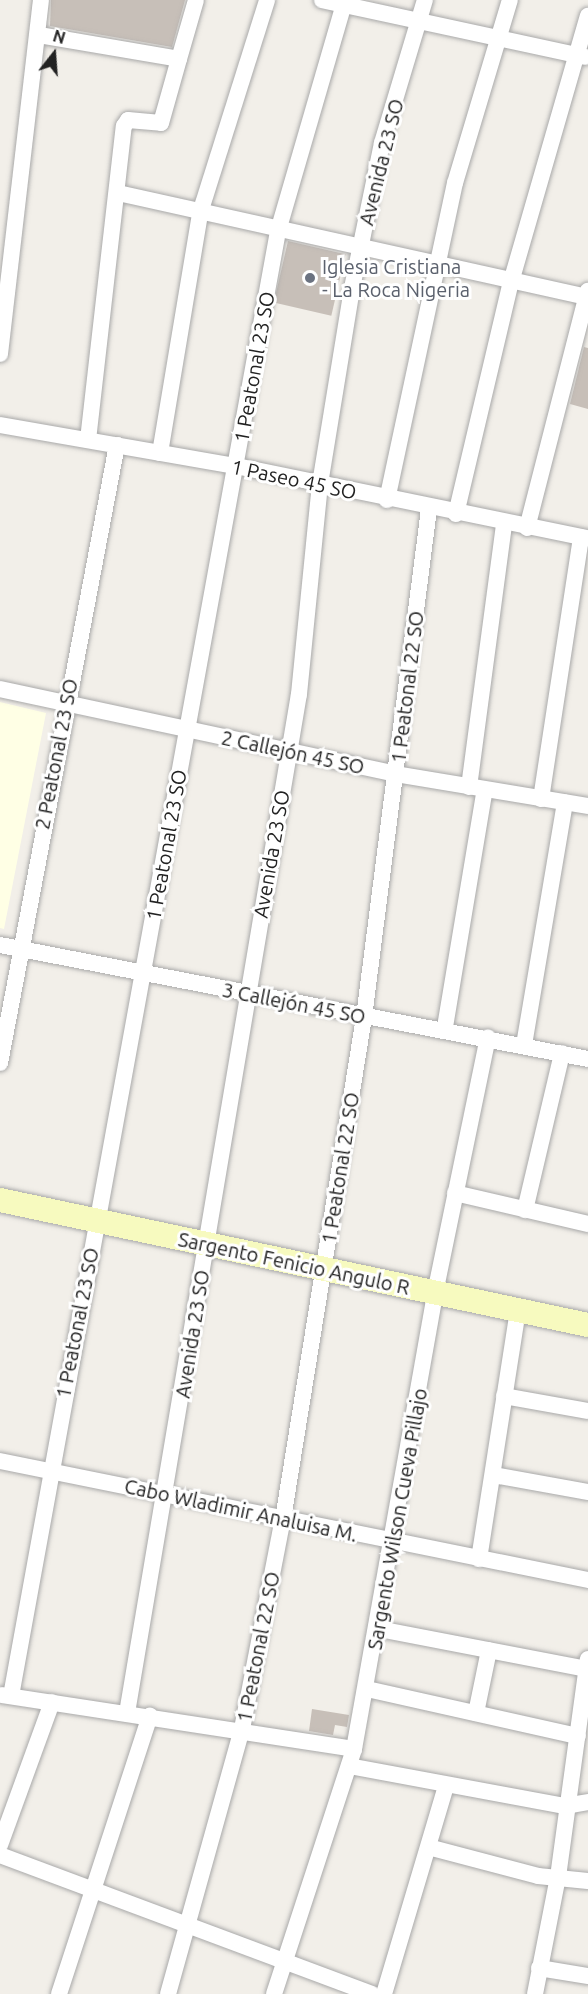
<!DOCTYPE html>
<meta charset="utf-8">
<style>
body{margin:0}
#map{position:relative;width:588px;height:1994px;overflow:hidden;background:#f2efe9;font-family:Ubuntu,sans-serif}
div>[style]{position:absolute}
.education>*{inset:0;background:#ffffe5}
.building>*{inset:0;background:#c7bfb8;transform-origin:0 0}
.roads{filter:drop-shadow(0 0 2px #a9a9a9) drop-shadow(0 0 2px #a9a9a9)}
.street>*{height:16px;margin:-8px;padding:0 8px;transform-origin:8px;border-radius:8px;background:#fff}
.secondary>*{height:24px;margin:-12px;padding:0 12px;transform-origin:12px;border-radius:12px;background:#f7fabf}
.dots>*{width:16px;height:16px;translate:-50% -50%;box-sizing:border-box;border:3px solid #fff;border-radius:50%}
span{translate:-50% -50%;white-space:nowrap;text-align:center;line-height:1.15;-webkit-text-stroke:6px #fff;paint-order:stroke}
.street-label{font-size:20px;color:#222}
.worship-label{font-size:20px;color:#5b616d}
.left{translate:0 -50%;text-align:left}
.north{position:absolute;left:24px;top:24px;width:60px;height:60px;-webkit-text-stroke:4px #fff;paint-order:stroke;rotate:17deg;font-size:16px;font-weight:700;line-height:24px;text-align:center;color:#222}
.north::after{content:'';display:block;margin:auto;width:21px;height:27px;background:#222;clip-path:polygon(50% 0,100% 100%,50% 72%,0 100%)}
</style>
<div id="map">
<div class="education">
<i style="clip-path:polygon(0 702px,46px 713px,4px 929px,0 928px)"></i>
</div>
<div class="building">
<i style="clip-path:polygon(51px 0,185px 0,172px 47px,50px 26px)"></i>
<i style="left:288px;top:241px;width:59px;height:63px;rotate:13deg"></i>
<i style="clip-path:polygon(584px 347px,588px 348px,588px 409px,570px 404px)"></i>
<i style="clip-path:polygon(312px 1709px,349px 1715px,347px 1727px,335px 1725px,333px 1735px,309px 1731px)"></i>
</div>
<div class="roads">
<div class="street">
<i style="left:322px;top:0;width:269px;rotate:12.2deg"></i>
<i style="left:39px;top:35px;width:142px;rotate:9.7deg"></i>
<i style="left:179px;top:59px;width:61px;rotate:-73.9deg"></i>
<i style="left:118px;top:193px;width:481px;rotate:12.5deg"></i>
<i style="left:0;top:354px;width:356px;rotate:-83.4deg"></i>
<i style="left:0;top:425px;width:240px;rotate:9.9deg"></i>
<i style="left:236px;top:466px;width:359px;rotate:11.6deg"></i>
<i style="left:88px;top:440px;width:316px;rotate:-83.5deg"></i>
<i style="left:124px;top:126px;width:7px;rotate:-56deg"></i>
<i style="left:128px;top:120px;width:33px;rotate:5deg"></i>
<i style="left:161px;top:123px;width:66px;rotate:-74.3deg"></i>
<i style="left:160px;top:453px;width:243px;rotate:-80.5deg"></i>
<i style="left:200px;top:213px;width:223px;rotate:-72.5deg"></i>
<i style="left:387px;top:500px;width:324px;rotate:-77.9deg"></i>
<i style="left:455px;top:183px;width:191px;rotate:-73.3deg"></i>
<i style="left:456px;top:514px;width:238px;rotate:-76.7deg"></i>
<i style="left:511px;top:282px;width:277px;rotate:-73.9deg"></i>
<i style="left:527px;top:528px;width:245px;rotate:-75.6deg"></i>
<i style="left:0;top:689px;width:404px;rotate:12.1deg"></i>
<i style="left:395px;top:774px;width:196px;rotate:9.4deg"></i>
<i style="left:469px;top:787px;width:265px;rotate:-82.4deg"></i>
<i style="left:541px;top:799px;width:265px;rotate:-81.3deg"></i>
<i style="left:0;top:945px;width:599px;rotate:10.97deg"></i>
<i style="left:445px;top:1027px;width:241px;rotate:-80.5deg"></i>
<i style="left:524px;top:1045px;width:246px;rotate:-80.4deg"></i>
<i style="left:0;top:1063px;width:629px;rotate:-79.28deg"></i>
<i style="left:455px;top:1193px;width:137px;rotate:13.1deg"></i>
<i style="left:525px;top:1210px;width:161px;rotate:-76.7deg"></i>
<i style="left:504px;top:1396px;width:85px;rotate:10.1deg"></i>
<i style="left:0;top:1461px;width:600px;rotate:11.44deg"></i>
<i style="left:493px;top:1475px;width:97px;rotate:10.1deg"></i>
<i style="left:479px;top:1559px;width:251px;rotate:-81.1deg"></i>
<i style="left:379px;top:1629px;width:211px;rotate:10.9deg"></i>
<i style="left:367px;top:1689px;width:216px;rotate:12.6deg"></i>
<i style="left:2px;top:1695px;width:356px;rotate:8.7deg"></i>
<i style="left:11px;top:1696px;width:1489px;rotate:-79.67deg"></i>
<i style="left:278px;top:231px;width:241px;rotate:-73.8deg"></i>
<i style="left:127px;top:1713px;width:1033px;rotate:-80.42deg"></i>
<i style="left:299px;top:694px;width:211px;rotate:-84.3deg"></i>
<i style="left:320px;top:484px;width:199px;rotate:-80.7deg"></i>
<i style="left:352px;top:288px;width:148px;rotate:-78.3deg"></i>
<i style="left:382px;top:143px;width:149px;rotate:-73.3deg"></i>
<i style="left:476px;top:1713px;width:64px;rotate:-78.3deg"></i>
<i style="left:349px;top:1766px;width:220px;rotate:10.5deg"></i>
<i style="left:565px;top:1806px;width:23px;rotate:-10deg"></i>
<i style="left:0;top:1845px;width:152px;rotate:-70deg"></i>
<i style="left:432px;top:1848px;width:110px;rotate:14.8deg"></i>
<i style="left:538px;top:1876px;width:50px;rotate:5.7deg"></i>
<i style="left:0;top:1855px;width:397px;rotate:20.5deg"></i>
<i style="left:539px;top:1968px;width:50px;rotate:9.3deg"></i>
<i style="left:59px;top:1994px;width:293px;rotate:-71.9deg"></i>
<i style="left:168px;top:1994px;width:275px;rotate:-74.4deg"></i>
<i style="left:242px;top:1729px;width:214px;rotate:-79deg"></i>
<i style="left:283px;top:1519px;width:508px;rotate:-80.83deg"></i>
<i style="left:364px;top:1017px;width:512px;rotate:-82.71deg"></i>
<i style="left:274px;top:1994px;width:258px;rotate:-71.9deg"></i>
<i style="left:354px;top:1749px;width:463px;rotate:-79.9deg"></i>
<i style="left:435px;top:1293px;width:261px;rotate:-78.3deg"></i>
<i style="left:384px;top:1994px;width:217px;rotate:-73.4deg"></i>
<i style="left:535px;top:1994px;width:119px;rotate:-78.9deg"></i>
<i style="left:558px;top:1877px;width:220px;rotate:-82.2deg"></i>
</div>
<div class="secondary">
<i style="left:0;top:1200px;width:601px;rotate:12deg"></i>
</div>
</div>
<div class="dots">
<i style="left:310px;top:278px;background:#6b7280"></i>
</div>
<div class="street-label">
<span style="left:381px;top:162px;rotate:-76deg">Avenida 23 SO</span>
<span style="left:254px;top:367px;rotate:-80deg">1 Peatonal 23 SO</span>
<span style="left:294px;top:479px;rotate:12deg">1 Paseo 45 SO</span>
<span style="left:407px;top:687px;rotate:-83deg">1 Peatonal 22 SO</span>
<span style="left:293px;top:752px;rotate:12deg">2 Callejón 45 SO</span>
<span style="left:56px;top:754px;rotate:-79deg">2 Peatonal 23 SO</span>
<span style="left:166px;top:845px;rotate:-80deg">1 Peatonal 23 SO</span>
<span style="left:271px;top:854px;rotate:-80deg">Avenida 23 SO</span>
<span style="left:294px;top:1003px;rotate:11deg">3 Callejón 45 SO</span>
<span style="left:340px;top:1168px;rotate:-81deg">1 Peatonal 22 SO</span>
<span style="left:294px;top:1263px;rotate:12deg">Sargento Fenicio Angulo R</span>
<span style="left:77px;top:1323px;rotate:-79deg">1 Peatonal 23 SO</span>
<span style="left:192px;top:1334px;rotate:-81deg">Avenida 23 SO</span>
<span style="left:241px;top:1510px;rotate:12deg">Cabo Wladimir Analuisa M.</span>
<span style="left:397px;top:1519px;rotate:-80deg">Sargento Wilson Cueva Pillajo</span>
<span style="left:258px;top:1647px;rotate:-79deg">1 Peatonal 22 SO</span>
</div>
<div class="worship-label">
<span class="left" style="left:322px;top:278px">Iglesia Cristiana<br>- La Roca Nigeria</span>
</div>
<div class="north">N</div>
</div>
